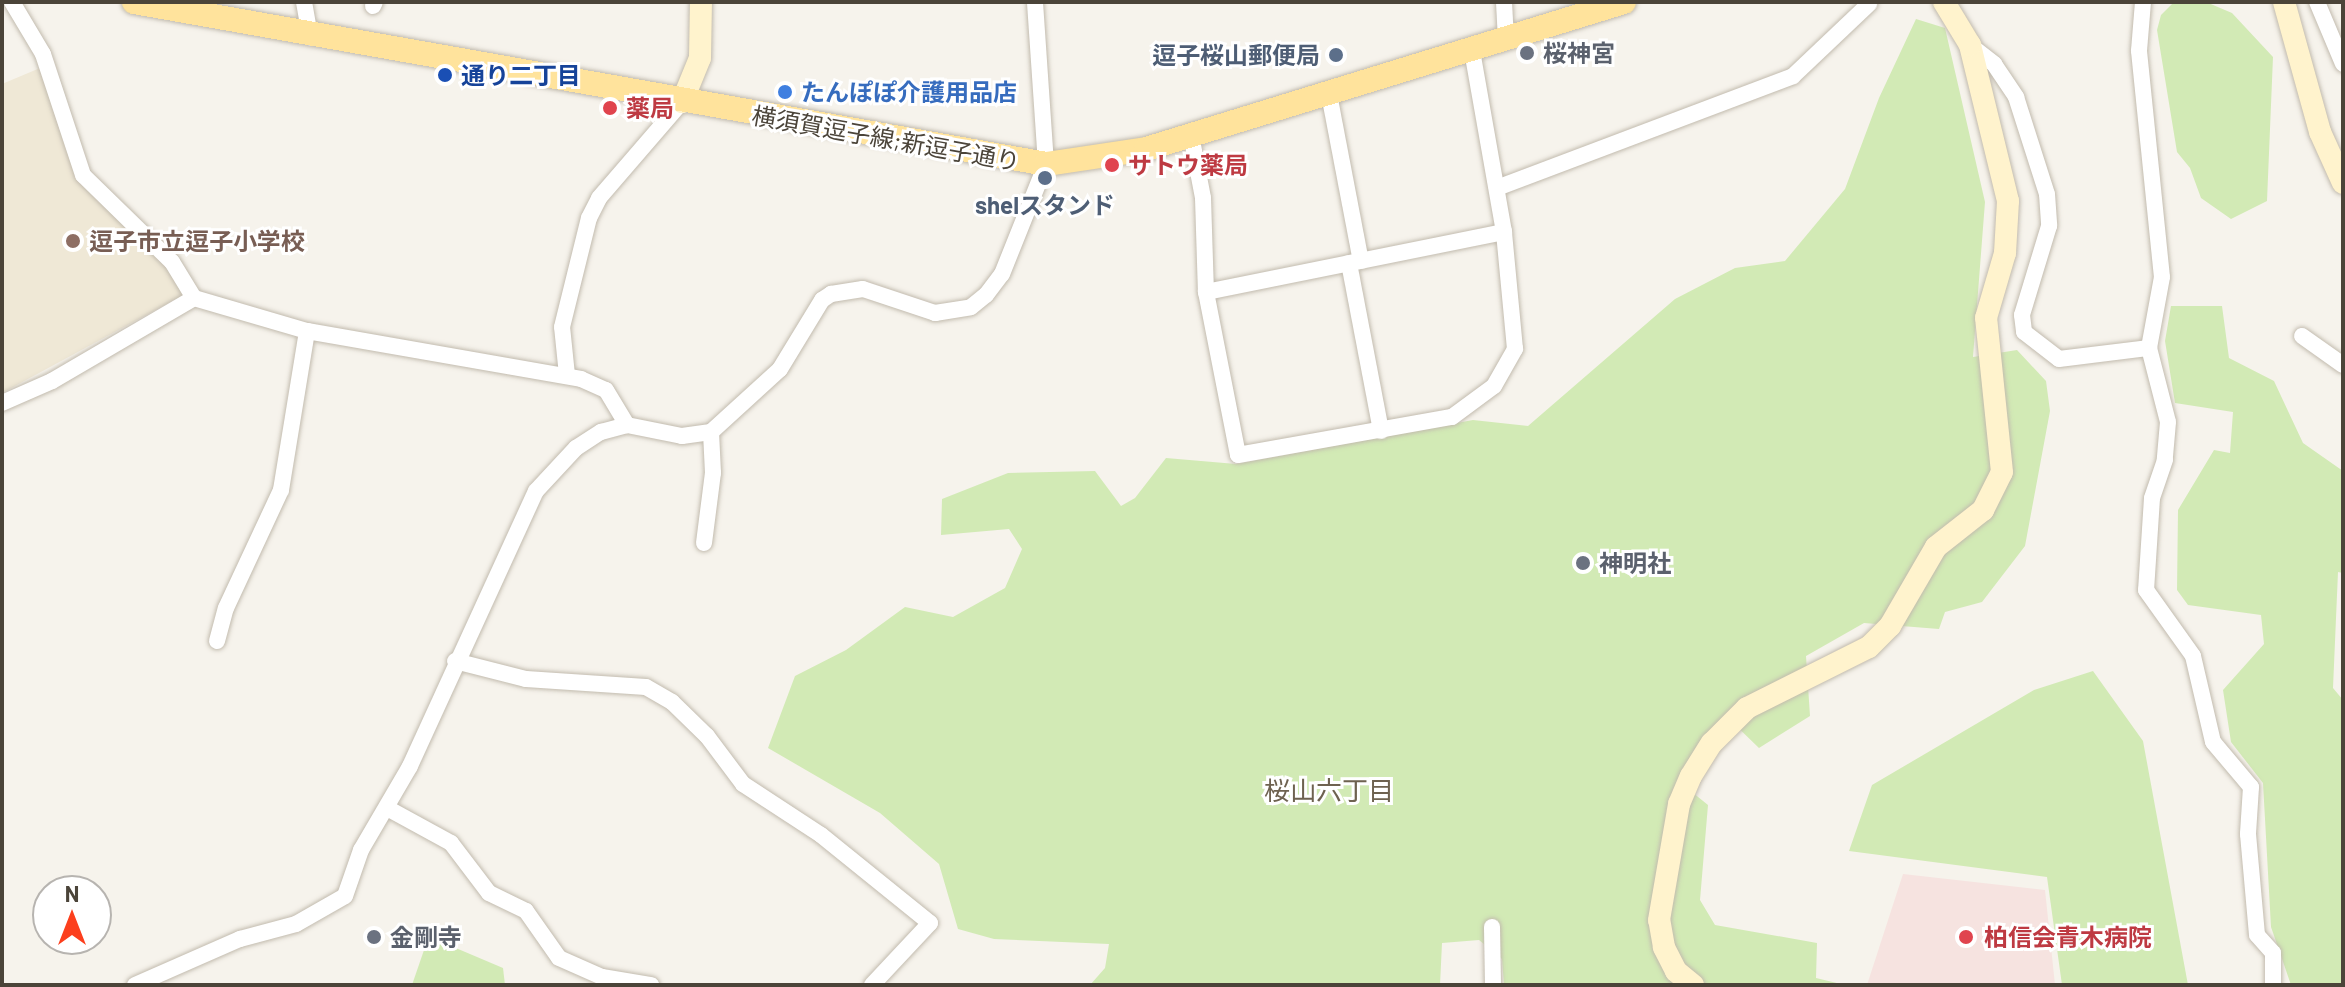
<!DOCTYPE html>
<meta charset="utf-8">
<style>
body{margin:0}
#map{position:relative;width:2345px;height:987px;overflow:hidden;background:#f6f3ec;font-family:Barlow,"Noto Sans JP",sans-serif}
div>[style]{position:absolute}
.education>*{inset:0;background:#efe8d6}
.medical>*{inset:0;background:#f6e3e0}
.green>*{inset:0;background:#d2eab5}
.roads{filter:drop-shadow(0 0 2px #c2bbae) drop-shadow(0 0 2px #c2bbae)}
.street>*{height:16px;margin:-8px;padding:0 8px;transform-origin:8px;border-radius:8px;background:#fff}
.secondary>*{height:22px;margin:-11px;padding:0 11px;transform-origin:11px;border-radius:11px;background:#fff3cd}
.primary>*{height:24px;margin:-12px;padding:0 12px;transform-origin:12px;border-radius:12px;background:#ffe39c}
.dots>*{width:22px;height:22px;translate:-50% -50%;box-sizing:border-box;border:4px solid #fff;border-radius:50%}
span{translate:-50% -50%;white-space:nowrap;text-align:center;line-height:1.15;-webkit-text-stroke:6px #fff;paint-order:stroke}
.worship-label{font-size:24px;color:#5b616d;font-weight:700}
.left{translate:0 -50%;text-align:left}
.service-label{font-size:24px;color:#4e5e75;font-weight:700}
.right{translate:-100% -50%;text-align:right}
.transit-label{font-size:24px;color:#164399;font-weight:700}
.shop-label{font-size:24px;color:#366cbe;font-weight:700}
.health-label{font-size:24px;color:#be3a42;font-weight:700}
.street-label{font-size:24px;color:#4b4439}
.education-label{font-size:24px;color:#785e54;font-weight:700}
.neighbourhood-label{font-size:26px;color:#6e6250}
.frame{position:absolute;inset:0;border:4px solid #4b4439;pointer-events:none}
.north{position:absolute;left:32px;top:875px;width:80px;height:80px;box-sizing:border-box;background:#fff;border:2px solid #b7b4b0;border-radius:50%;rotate:0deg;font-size:22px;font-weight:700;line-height:32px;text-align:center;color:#4b4439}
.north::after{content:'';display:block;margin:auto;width:28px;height:36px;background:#fc3f1d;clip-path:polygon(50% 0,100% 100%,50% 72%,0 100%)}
</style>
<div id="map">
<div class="education">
<i style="clip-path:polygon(40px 68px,75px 175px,169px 262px,185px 294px,2px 393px,2px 84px)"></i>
</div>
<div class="medical">
<i style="clip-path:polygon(1903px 874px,2045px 890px,2055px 985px,1867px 985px)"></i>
</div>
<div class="green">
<i style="clip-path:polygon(2174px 2px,2206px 2px,2232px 13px,2273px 57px,2267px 201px,2231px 219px,2201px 198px,2190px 168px,2177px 152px,2157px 30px,2161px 15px)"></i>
<i style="clip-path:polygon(1916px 19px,1945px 28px,1985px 202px,1973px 357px,2017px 350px,2046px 381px,2050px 411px,2025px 546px,1982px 602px,1945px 612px,1939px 629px,1864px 623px,1806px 656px,1810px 716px,1759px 748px,1727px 717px,1677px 780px,1708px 805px,1700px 900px,1715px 925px,1817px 943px,1816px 978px,1845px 985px,1504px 985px,1502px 959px,1479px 940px,1442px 943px,1440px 985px,1090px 985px,1105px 968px,1109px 944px,994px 939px,958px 929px,939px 864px,880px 813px,768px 748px,795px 676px,846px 650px,905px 607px,953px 617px,1005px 588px,1022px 549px,1009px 529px,941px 535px,942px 499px,1008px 473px,1095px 471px,1121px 506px,1135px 498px,1166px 458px,1236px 464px,1473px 420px,1528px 426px,1675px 299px,1735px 268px,1785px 261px,1845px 189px,1879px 98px)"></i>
<i style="clip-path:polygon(2171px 306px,2222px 306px,2229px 358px,2274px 381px,2303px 443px,2343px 471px,2343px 573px,2338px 572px,2333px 688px,2343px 700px,2343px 985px,2291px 985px,2271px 927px,2263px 783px,2231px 742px,2223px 690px,2264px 644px,2261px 615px,2188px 605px,2177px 590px,2178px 510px,2214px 450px,2230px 453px,2233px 412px,2175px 403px,2165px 341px)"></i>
<i style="clip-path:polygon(2093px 671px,2143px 741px,2188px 985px,2062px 985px,2047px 877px,1849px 851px,1872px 785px,2034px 690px)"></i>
<i style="clip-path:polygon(444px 943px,503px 968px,505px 985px,412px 985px,424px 950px)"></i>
</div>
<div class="roads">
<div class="street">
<i style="left:304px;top:2px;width:36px;rotate:80deg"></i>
<i style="left:1504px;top:2px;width:38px;rotate:87deg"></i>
<i style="left:2143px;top:2px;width:49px;rotate:94.7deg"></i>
<i style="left:2139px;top:51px;width:227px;rotate:84.2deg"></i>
<i style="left:2162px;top:277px;width:72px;rotate:100.4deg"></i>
<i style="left:2149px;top:348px;width:76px;rotate:75.6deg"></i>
<i style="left:2168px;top:422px;width:38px;rotate:95deg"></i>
<i style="left:2165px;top:460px;width:40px;rotate:108.9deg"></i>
<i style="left:2152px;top:498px;width:92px;rotate:93.7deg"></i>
<i style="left:2146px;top:590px;width:81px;rotate:54.5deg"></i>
<i style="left:2193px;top:656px;width:88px;rotate:76.9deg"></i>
<i style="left:2213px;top:742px;width:59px;rotate:49.8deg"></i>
<i style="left:2251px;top:787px;width:47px;rotate:93.7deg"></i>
<i style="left:2248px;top:834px;width:101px;rotate:84.9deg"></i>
<i style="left:2257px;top:935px;width:24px;rotate:48deg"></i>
<i style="left:2273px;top:953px;width:32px;rotate:90deg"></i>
<i style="left:2317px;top:2px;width:67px;rotate:67.2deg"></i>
<i style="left:373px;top:6px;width:4px;rotate:-63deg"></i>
<i style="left:1970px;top:45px;width:31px;rotate:38deg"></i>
<i style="left:1994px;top:64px;width:40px;rotate:56deg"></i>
<i style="left:2016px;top:97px;width:102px;rotate:72.3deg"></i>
<i style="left:2047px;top:194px;width:32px;rotate:86deg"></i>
<i style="left:2049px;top:226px;width:93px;rotate:106.9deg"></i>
<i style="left:2022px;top:315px;width:17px;rotate:83deg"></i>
<i style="left:2024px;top:332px;width:44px;rotate:37.6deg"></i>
<i style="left:2059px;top:359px;width:91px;rotate:-7deg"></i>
<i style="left:1329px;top:94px;width:170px;rotate:79.2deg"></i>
<i style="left:1191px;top:135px;width:64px;rotate:79.2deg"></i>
<i style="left:1203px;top:198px;width:94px;rotate:88.2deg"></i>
<i style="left:1206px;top:292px;width:166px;rotate:78.9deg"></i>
<i style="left:1238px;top:455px;width:217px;rotate:-10.1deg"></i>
<i style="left:1452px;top:417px;width:52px;rotate:-36.4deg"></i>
<i style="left:1494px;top:386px;width:43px;rotate:-60.4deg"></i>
<i style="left:1515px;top:349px;width:118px;rotate:-95.4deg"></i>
<i style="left:1504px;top:232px;width:184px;rotate:-100deg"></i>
<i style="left:1497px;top:188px;width:316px;rotate:-20.7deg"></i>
<i style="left:1793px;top:76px;width:105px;rotate:-43.5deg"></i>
<i style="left:1349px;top:263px;width:171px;rotate:79.2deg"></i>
<i style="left:1206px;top:292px;width:304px;rotate:-11.4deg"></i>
<i style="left:194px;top:298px;width:118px;rotate:16.3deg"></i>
<i style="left:307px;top:331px;width:278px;rotate:9.9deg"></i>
<i style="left:581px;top:379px;width:27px;rotate:24deg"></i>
<i style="left:606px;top:390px;width:41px;rotate:59deg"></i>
<i style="left:2302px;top:336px;width:50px;rotate:35.3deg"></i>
<i style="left:567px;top:375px;width:48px;rotate:-95.9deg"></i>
<i style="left:562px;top:327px;width:112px;rotate:-76.1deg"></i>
<i style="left:589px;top:218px;width:22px;rotate:-63deg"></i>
<i style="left:599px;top:198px;width:127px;rotate:-49.2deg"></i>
<i style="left:2px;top:403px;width:55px;rotate:-23.7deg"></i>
<i style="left:52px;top:381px;width:164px;rotate:-30.3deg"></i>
<i style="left:194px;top:298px;width:42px;rotate:-121.4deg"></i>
<i style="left:172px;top:262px;width:124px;rotate:-135.7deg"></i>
<i style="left:83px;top:175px;width:127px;rotate:-108.3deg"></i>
<i style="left:43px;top:54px;width:61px;rotate:-120.8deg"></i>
<i style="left:704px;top:543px;width:71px;rotate:-82.7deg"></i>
<i style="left:713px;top:473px;width:41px;rotate:-92.8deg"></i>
<i style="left:217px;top:641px;width:34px;rotate:-75deg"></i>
<i style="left:226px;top:608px;width:130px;rotate:-65deg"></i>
<i style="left:281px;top:490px;width:161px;rotate:-80.7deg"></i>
<i style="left:455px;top:661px;width:73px;rotate:14.2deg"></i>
<i style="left:526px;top:679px;width:120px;rotate:3.8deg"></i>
<i style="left:646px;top:687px;width:30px;rotate:30deg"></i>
<i style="left:672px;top:702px;width:49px;rotate:44.2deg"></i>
<i style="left:707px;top:736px;width:60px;rotate:53.1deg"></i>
<i style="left:743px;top:784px;width:93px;rotate:33.2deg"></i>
<i style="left:821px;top:835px;width:140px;rotate:38.9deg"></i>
<i style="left:930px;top:923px;width:85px;rotate:133.1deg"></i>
<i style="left:387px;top:808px;width:73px;rotate:28.7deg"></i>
<i style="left:451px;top:843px;width:63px;rotate:52.8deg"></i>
<i style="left:489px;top:893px;width:41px;rotate:25.9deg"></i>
<i style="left:526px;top:911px;width:57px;rotate:54.9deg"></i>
<i style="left:559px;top:958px;width:47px;rotate:23.8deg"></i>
<i style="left:602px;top:977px;width:50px;rotate:9.3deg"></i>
<i style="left:1492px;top:927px;width:58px;rotate:89deg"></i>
<i style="left:135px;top:985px;width:115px;rotate:-23.7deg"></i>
<i style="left:240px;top:939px;width:58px;rotate:-15deg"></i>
<i style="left:296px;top:924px;width:56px;rotate:-29.7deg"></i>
<i style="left:345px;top:896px;width:49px;rotate:-70.8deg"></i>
<i style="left:361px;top:850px;width:97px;rotate:-59.7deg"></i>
<i style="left:410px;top:766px;width:302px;rotate:-65.4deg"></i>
<i style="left:536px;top:491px;width:59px;rotate:-47.1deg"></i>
<i style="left:576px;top:448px;width:30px;rotate:-33deg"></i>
<i style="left:601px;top:432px;width:27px;rotate:-15deg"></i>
<i style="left:627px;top:425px;width:56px;rotate:11.3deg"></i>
<i style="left:682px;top:436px;width:29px;rotate:-8deg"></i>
<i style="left:711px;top:432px;width:93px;rotate:-42.4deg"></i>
<i style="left:780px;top:369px;width:81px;rotate:-58.7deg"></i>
<i style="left:822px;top:300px;width:11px;rotate:-34deg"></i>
<i style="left:831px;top:294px;width:32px;rotate:-9deg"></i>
<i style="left:863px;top:289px;width:76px;rotate:18.4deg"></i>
<i style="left:935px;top:313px;width:36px;rotate:-9deg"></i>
<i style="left:971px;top:307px;width:19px;rotate:-39deg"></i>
<i style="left:986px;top:295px;width:26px;rotate:-53deg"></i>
<i style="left:1002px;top:274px;width:118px;rotate:-68.2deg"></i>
<i style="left:1046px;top:164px;width:162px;rotate:-93.9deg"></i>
</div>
<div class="secondary">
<i style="left:2284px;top:2px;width:135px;rotate:74.5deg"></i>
<i style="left:2320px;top:132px;width:56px;rotate:65.7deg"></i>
<i style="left:682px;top:102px;width:48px;rotate:-67.8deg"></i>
<i style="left:700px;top:58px;width:56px;rotate:-89deg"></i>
<i style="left:1693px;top:985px;width:22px;rotate:-141deg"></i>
<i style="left:1676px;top:971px;width:27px;rotate:-117deg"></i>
<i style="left:1664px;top:947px;width:27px;rotate:-100deg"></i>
<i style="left:1659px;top:920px;width:118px;rotate:-80.2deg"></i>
<i style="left:1679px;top:804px;width:30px;rotate:-67deg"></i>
<i style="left:1691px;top:776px;width:39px;rotate:-58deg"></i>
<i style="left:1712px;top:743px;width:49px;rotate:-45deg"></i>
<i style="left:1747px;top:708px;width:136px;rotate:-26.6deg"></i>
<i style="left:1869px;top:647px;width:30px;rotate:-45deg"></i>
<i style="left:1890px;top:626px;width:91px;rotate:-59.8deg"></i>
<i style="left:1936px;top:547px;width:60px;rotate:-38.2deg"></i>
<i style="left:1983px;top:510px;width:42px;rotate:-63.4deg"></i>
<i style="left:2002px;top:472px;width:155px;rotate:-95.9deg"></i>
<i style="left:1986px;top:318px;width:68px;rotate:-73.7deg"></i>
<i style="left:2005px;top:253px;width:52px;rotate:-86.7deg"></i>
<i style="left:2008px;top:201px;width:161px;rotate:-103.7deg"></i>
<i style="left:1970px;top:45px;width:50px;rotate:-121.2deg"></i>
</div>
<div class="primary">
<i style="left:134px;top:2px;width:926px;rotate:10.07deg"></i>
<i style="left:1046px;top:164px;width:101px;rotate:-8.5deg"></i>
<i style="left:1146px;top:149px;width:500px;rotate:-17.09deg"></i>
</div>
</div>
<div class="dots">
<i style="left:1527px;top:53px;background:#6b7280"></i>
<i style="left:1336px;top:55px;background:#5c6f8a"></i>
<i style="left:445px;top:75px;background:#1a4fb4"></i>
<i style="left:785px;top:92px;background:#3f7fe0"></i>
<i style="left:610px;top:108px;background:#e0444e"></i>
<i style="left:1112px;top:165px;background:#e0444e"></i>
<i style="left:1045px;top:178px;background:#5c6f8a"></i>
<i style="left:73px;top:241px;background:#8d6e63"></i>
<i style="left:1583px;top:563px;background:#6b7280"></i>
<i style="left:374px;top:937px;background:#6b7280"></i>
<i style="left:1966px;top:937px;background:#e0444e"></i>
</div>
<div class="worship-label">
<span class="left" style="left:1543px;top:53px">桜神宮</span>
<span class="left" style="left:1599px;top:563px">神明社</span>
<span class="left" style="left:390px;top:937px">金剛寺</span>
</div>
<div class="service-label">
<span class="right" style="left:1320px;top:55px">逗子桜山郵便局</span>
<span style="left:1045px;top:205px">shelスタンド</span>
</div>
<div class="transit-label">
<span class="left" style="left:461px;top:75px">通り二丁目</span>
</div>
<div class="shop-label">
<span class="left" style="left:801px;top:92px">たんぽぽ介護用品店</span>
</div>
<div class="health-label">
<span class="left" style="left:626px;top:108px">薬局</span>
<span class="left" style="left:1128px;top:165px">サトウ薬局</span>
<span class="left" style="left:1984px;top:937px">柏信会青木病院</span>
</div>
<div class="street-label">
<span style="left:886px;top:138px;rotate:10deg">横須賀逗子線;新逗子通り</span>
</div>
<div class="education-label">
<span class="left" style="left:89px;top:241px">逗子市立逗子小学校</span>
</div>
<div class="neighbourhood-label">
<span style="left:1329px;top:790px">桜山六丁目</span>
</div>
<div class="frame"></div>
<div class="north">N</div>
</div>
